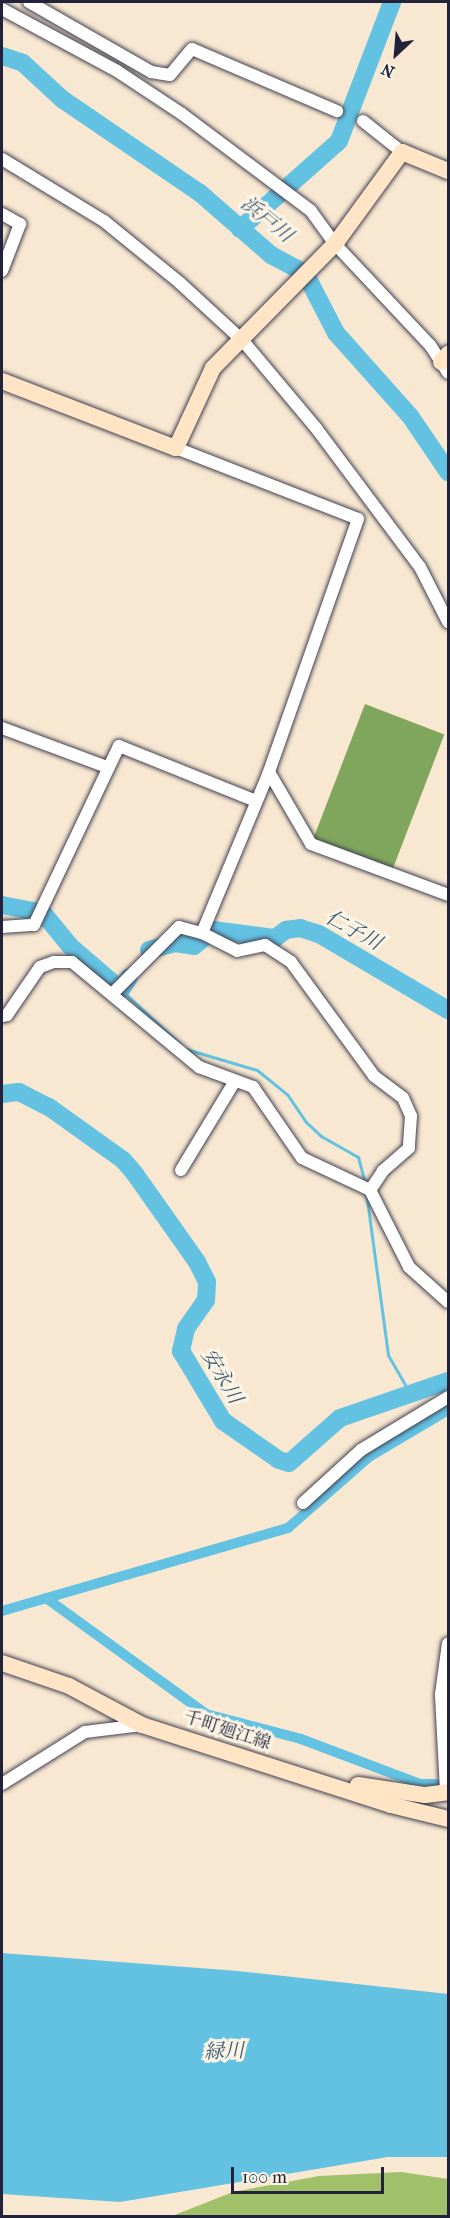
<!DOCTYPE html>
<meta charset="utf-8">
<style>
body{margin:0}
#map{position:relative;width:450px;height:2218px;overflow:hidden;background:#f8e8d1;font-family:"IM FELL French Canon","Noto Serif JP",serif}
div>[style]{position:absolute}
.green>*{inset:0;background:#a0c069}
.forest>*{inset:0;background:#80a65d;transform-origin:0 0}
.water>*{inset:0;background:#63c1e1}
.stream>*{height:3px;margin:-1.5px;padding:0 1.5px;transform-origin:1.5px;border-radius:1.5px;background:#63c1e1}
.canal>*{height:10px;margin:-5px;padding:0 5px;transform-origin:5px;border-radius:5px;background:#63c1e1}
.river>*{height:18px;margin:-9px;padding:0 9px;transform-origin:9px;border-radius:9px;background:#63c1e1}
.roads{filter:drop-shadow(0 0 2px #424052) drop-shadow(0 0 2px #424052)}
.street>*{height:12px;margin:-6px;padding:0 6px;transform-origin:6px;border-radius:6px;background:#fff}
.secondary>*{height:16px;margin:-8px;padding:0 8px;transform-origin:8px;border-radius:8px;background:#ffe4c6}
span{translate:-50% -50%;white-space:nowrap;text-align:center;line-height:1.15;-webkit-text-stroke:6px #fcf5e5;paint-order:stroke}
.street-label{font-size:18px;color:#22223b}
.water-label{font-size:20px;color:#395a75;font-style:italic}
.frame{position:absolute;inset:0;border:3px solid #22223b;pointer-events:none}
.north{position:absolute;left:366px;top:24px;width:60px;height:60px;-webkit-text-stroke:4px #fcf5e5;paint-order:stroke;rotate:206deg;font-size:16px;font-weight:700;line-height:24px;text-align:center;color:#22223b}
.north::after{content:'';display:block;margin:auto;width:21px;height:27px;background:#22223b;clip-path:polygon(50% 0,100% 100%,50% 72%,0 100%)}
.scale{position:absolute;left:231px;top:2167px;width:153px;height:27px;box-sizing:border-box;border:3px solid #22223b;border-top:0;padding-left:8px;font-size:18px;line-height:21px;white-space:nowrap;color:#22223b;-webkit-text-stroke:4px #fcf5e5;paint-order:stroke}
</style>
<div id="map">
<div class="green">
<i style="clip-path:polygon(401px 2172px,448px 2179px,448px 2216px,172px 2216px,233px 2192px,319px 2176px)"></i>
</div>
<div class="forest">
<i style="left:365px;top:704px;width:85px;height:146px;rotate:21deg"></i>
</div>
<div class="water">
<i style="clip-path:polygon(2px 1953px,238px 1971px,448px 1994px,448px 2157px,388px 2157px,120px 2202px,2px 2194px)"></i>
</div>
<div class="stream">
<i style="left:121px;top:990px;width:79px;rotate:42.4deg"></i>
<i style="left:186px;top:1049px;width:74px;rotate:16.5deg"></i>
<i style="left:257px;top:1070px;width:38px;rotate:39deg"></i>
<i style="left:287px;top:1094px;width:34px;rotate:56deg"></i>
<i style="left:306px;top:1122px;width:21px;rotate:43deg"></i>
<i style="left:321px;top:1136px;width:43px;rotate:29.6deg"></i>
<i style="left:358px;top:1157px;width:27px;rotate:75deg"></i>
<i style="left:366px;top:1192px;width:164px;rotate:82.3deg"></i>
<i style="left:388px;top:1355px;width:46px;rotate:60.1deg"></i>
</div>
<div class="canal">
<i style="left:46px;top:1598px;width:198px;rotate:35.9deg"></i>
<i style="left:206px;top:1714px;width:98px;rotate:14.7deg"></i>
<i style="left:301px;top:1739px;width:127px;rotate:20.7deg"></i>
<i style="left:420px;top:1784px;width:15px"></i>
<i style="left:2px;top:1611px;width:298px;rotate:-16.2deg"></i>
<i style="left:288px;top:1528px;width:108px;rotate:-41.2deg"></i>
<i style="left:369px;top:1457px;width:92px;rotate:-30.7deg"></i>
</div>
<div class="river">
<i style="left:2px;top:56px;width:22px;rotate:18deg"></i>
<i style="left:23px;top:63px;width:53px;rotate:42.7deg"></i>
<i style="left:62px;top:99px;width:167px;rotate:34.3deg"></i>
<i style="left:200px;top:193px;width:94px;rotate:41.1deg"></i>
<i style="left:271px;top:255px;width:38px;rotate:28deg"></i>
<i style="left:305px;top:273px;width:68px;rotate:62.7deg"></i>
<i style="left:336px;top:333px;width:111px;rotate:48.3deg"></i>
<i style="left:410px;top:416px;width:68px;rotate:55.8deg"></i>
<i style="left:240px;top:229px;width:132px;rotate:-41.6deg"></i>
<i style="left:339px;top:141px;width:149px;rotate:-69.1deg"></i>
<i style="left:2px;top:905px;width:42px;rotate:11deg"></i>
<i style="left:43px;top:913px;width:43px;rotate:50.7deg"></i>
<i style="left:70px;top:946px;width:67px;rotate:40.8deg"></i>
<i style="left:121px;top:990px;width:15px;rotate:-58deg"></i>
<i style="left:149px;top:950px;width:27px;rotate:-15deg"></i>
<i style="left:175px;top:943px;width:19px;rotate:9deg"></i>
<i style="left:194px;top:946px;width:25px;rotate:-40deg"></i>
<i style="left:213px;top:930px;width:63px;rotate:7.4deg"></i>
<i style="left:275px;top:938px;width:14px;rotate:-36deg"></i>
<i style="left:286px;top:930px;width:14px;rotate:-8deg"></i>
<i style="left:300px;top:928px;width:20px;rotate:18deg"></i>
<i style="left:319px;top:934px;width:150px;rotate:30.5deg"></i>
<i style="left:2px;top:1094px;width:17px;rotate:-7deg"></i>
<i style="left:19px;top:1092px;width:34px;rotate:27deg"></i>
<i style="left:49px;top:1107px;width:91px;rotate:35.6deg"></i>
<i style="left:123px;top:1160px;width:18px;rotate:49deg"></i>
<i style="left:135px;top:1174px;width:108px;rotate:54.8deg"></i>
<i style="left:197px;top:1262px;width:22px;rotate:63deg"></i>
<i style="left:207px;top:1282px;width:18px;rotate:93deg"></i>
<i style="left:206px;top:1300px;width:35px;rotate:125deg"></i>
<i style="left:186px;top:1329px;width:23px;rotate:103deg"></i>
<i style="left:181px;top:1351px;width:82px;rotate:59deg"></i>
<i style="left:223px;top:1421px;width:68px;rotate:34.9deg"></i>
<i style="left:279px;top:1460px;width:10px;rotate:17deg"></i>
<i style="left:289px;top:1463px;width:68px;rotate:-41.4deg"></i>
<i style="left:340px;top:1418px;width:114px;rotate:-18.9deg"></i>
</div>
<div class="roads">
<div class="street">
<i style="left:29px;top:2px;width:141px;rotate:29.8deg"></i>
<i style="left:151px;top:72px;width:19px;rotate:9deg"></i>
<i style="left:170px;top:75px;width:34px;rotate:-50deg"></i>
<i style="left:192px;top:49px;width:158px;rotate:23.2deg"></i>
<i style="left:2px;top:9px;width:131px;rotate:28.3deg"></i>
<i style="left:117px;top:71px;width:78px;rotate:33.5deg"></i>
<i style="left:182px;top:114px;width:161px;rotate:36.9deg"></i>
<i style="left:311px;top:211px;width:41px;rotate:54deg"></i>
<i style="left:335px;top:244px;width:139px;rotate:46.8deg"></i>
<i style="left:430px;top:345px;width:33px;rotate:57deg"></i>
<i style="left:363px;top:121px;width:50px;rotate:38.5deg"></i>
<i style="left:2px;top:159px;width:119px;rotate:31.3deg"></i>
<i style="left:104px;top:221px;width:98px;rotate:39.2deg"></i>
<i style="left:180px;top:283px;width:86px;rotate:42.6deg"></i>
<i style="left:243px;top:341px;width:114px;rotate:50deg"></i>
<i style="left:316px;top:428px;width:174px;rotate:53.2deg"></i>
<i style="left:420px;top:567px;width:62px;rotate:63deg"></i>
<i style="left:2px;top:214px;width:21px;rotate:29deg"></i>
<i style="left:20px;top:224px;width:50px;rotate:111deg"></i>
<i style="left:176px;top:448px;width:195px;rotate:21.3deg"></i>
<i style="left:358px;top:519px;width:268px;rotate:109.4deg"></i>
<i style="left:269px;top:772px;width:174px;rotate:112.6deg"></i>
<i style="left:2px;top:728px;width:112px;rotate:20.4deg"></i>
<i style="left:269px;top:772px;width:83px;rotate:59.7deg"></i>
<i style="left:311px;top:844px;width:146px;rotate:20.4deg"></i>
<i style="left:2px;top:927px;width:32px;rotate:-4deg"></i>
<i style="left:34px;top:925px;width:198px;rotate:-64.6deg"></i>
<i style="left:119px;top:746px;width:148px;rotate:21.9deg"></i>
<i style="left:114px;top:992px;width:92px;rotate:-45deg"></i>
<i style="left:179px;top:927px;width:24px;rotate:15deg"></i>
<i style="left:202px;top:933px;width:39px;rotate:27deg"></i>
<i style="left:237px;top:951px;width:29px;rotate:-12deg"></i>
<i style="left:265px;top:945px;width:31px;rotate:33deg"></i>
<i style="left:291px;top:962px;width:141px;rotate:53.9deg"></i>
<i style="left:374px;top:1076px;width:36px;rotate:37deg"></i>
<i style="left:403px;top:1098px;width:20px;rotate:66deg"></i>
<i style="left:411px;top:1116px;width:32px;rotate:94deg"></i>
<i style="left:409px;top:1148px;width:35px;rotate:139deg"></i>
<i style="left:383px;top:1171px;width:23px;rotate:124deg"></i>
<i style="left:2px;top:1016px;width:5px;rotate:-11deg"></i>
<i style="left:7px;top:1015px;width:58px;rotate:-55.5deg"></i>
<i style="left:40px;top:967px;width:15px;rotate:-20deg"></i>
<i style="left:54px;top:962px;width:18px"></i>
<i style="left:72px;top:962px;width:165px;rotate:39.6deg"></i>
<i style="left:199px;top:1067px;width:58px;rotate:20.3deg"></i>
<i style="left:253px;top:1087px;width:86px;rotate:55.4deg"></i>
<i style="left:302px;top:1158px;width:75px;rotate:25.2deg"></i>
<i style="left:370px;top:1190px;width:86px;rotate:63.1deg"></i>
<i style="left:409px;top:1267px;width:52px;rotate:41.9deg"></i>
<i style="left:181px;top:1170px;width:104px;rotate:-58.8deg"></i>
<i style="left:303px;top:1503px;width:79px;rotate:-42.4deg"></i>
<i style="left:361px;top:1450px;width:102px;rotate:-31.3deg"></i>
<i style="left:2px;top:1784px;width:98px;rotate:-32.1deg"></i>
<i style="left:85px;top:1732px;width:57px;rotate:-7deg"></i>
<i style="left:446px;top:1791px;width:97px;rotate:-93deg"></i>
<i style="left:441px;top:1694px;width:51px;rotate:-82.2deg"></i>
</div>
<div class="secondary">
<i style="left:441px;top:362px;width:11px;rotate:-49deg"></i>
<i style="left:2px;top:381px;width:186px;rotate:21.1deg"></i>
<i style="left:176px;top:448px;width:88px;rotate:-65.2deg"></i>
<i style="left:213px;top:368px;width:174px;rotate:-45.5deg"></i>
<i style="left:335px;top:244px;width:114px;rotate:-53.9deg"></i>
<i style="left:402px;top:152px;width:50px;rotate:22.4deg"></i>
<i style="left:2px;top:1663px;width:71px;rotate:18.9deg"></i>
<i style="left:69px;top:1686px;width:83px;rotate:28.1deg"></i>
<i style="left:142px;top:1725px;width:262px;rotate:17.8deg"></i>
<i style="left:391px;top:1805px;width:59px;rotate:13.8deg"></i>
<i style="left:358px;top:1785px;width:68px;rotate:8.5deg"></i>
<i style="left:425px;top:1795px;width:23px;rotate:-7deg"></i>
</div>
</div>
<div class="street-label">
<span style="left:227px;top:1731px;rotate:18deg">千町廻江線</span>
</div>
<div class="water-label">
<span style="left:267px;top:219px;rotate:39deg">浜戸川</span>
<span style="left:354px;top:930px;rotate:29deg">仁子川</span>
<span style="left:222px;top:1376px;rotate:59deg">安永川</span>
<span style="left:224px;top:2051px;rotate:-2deg">緑川</span>
</div>
<div class="frame"></div>
<div class="north">N</div>
<div class="scale">100 m</div>
</div>
